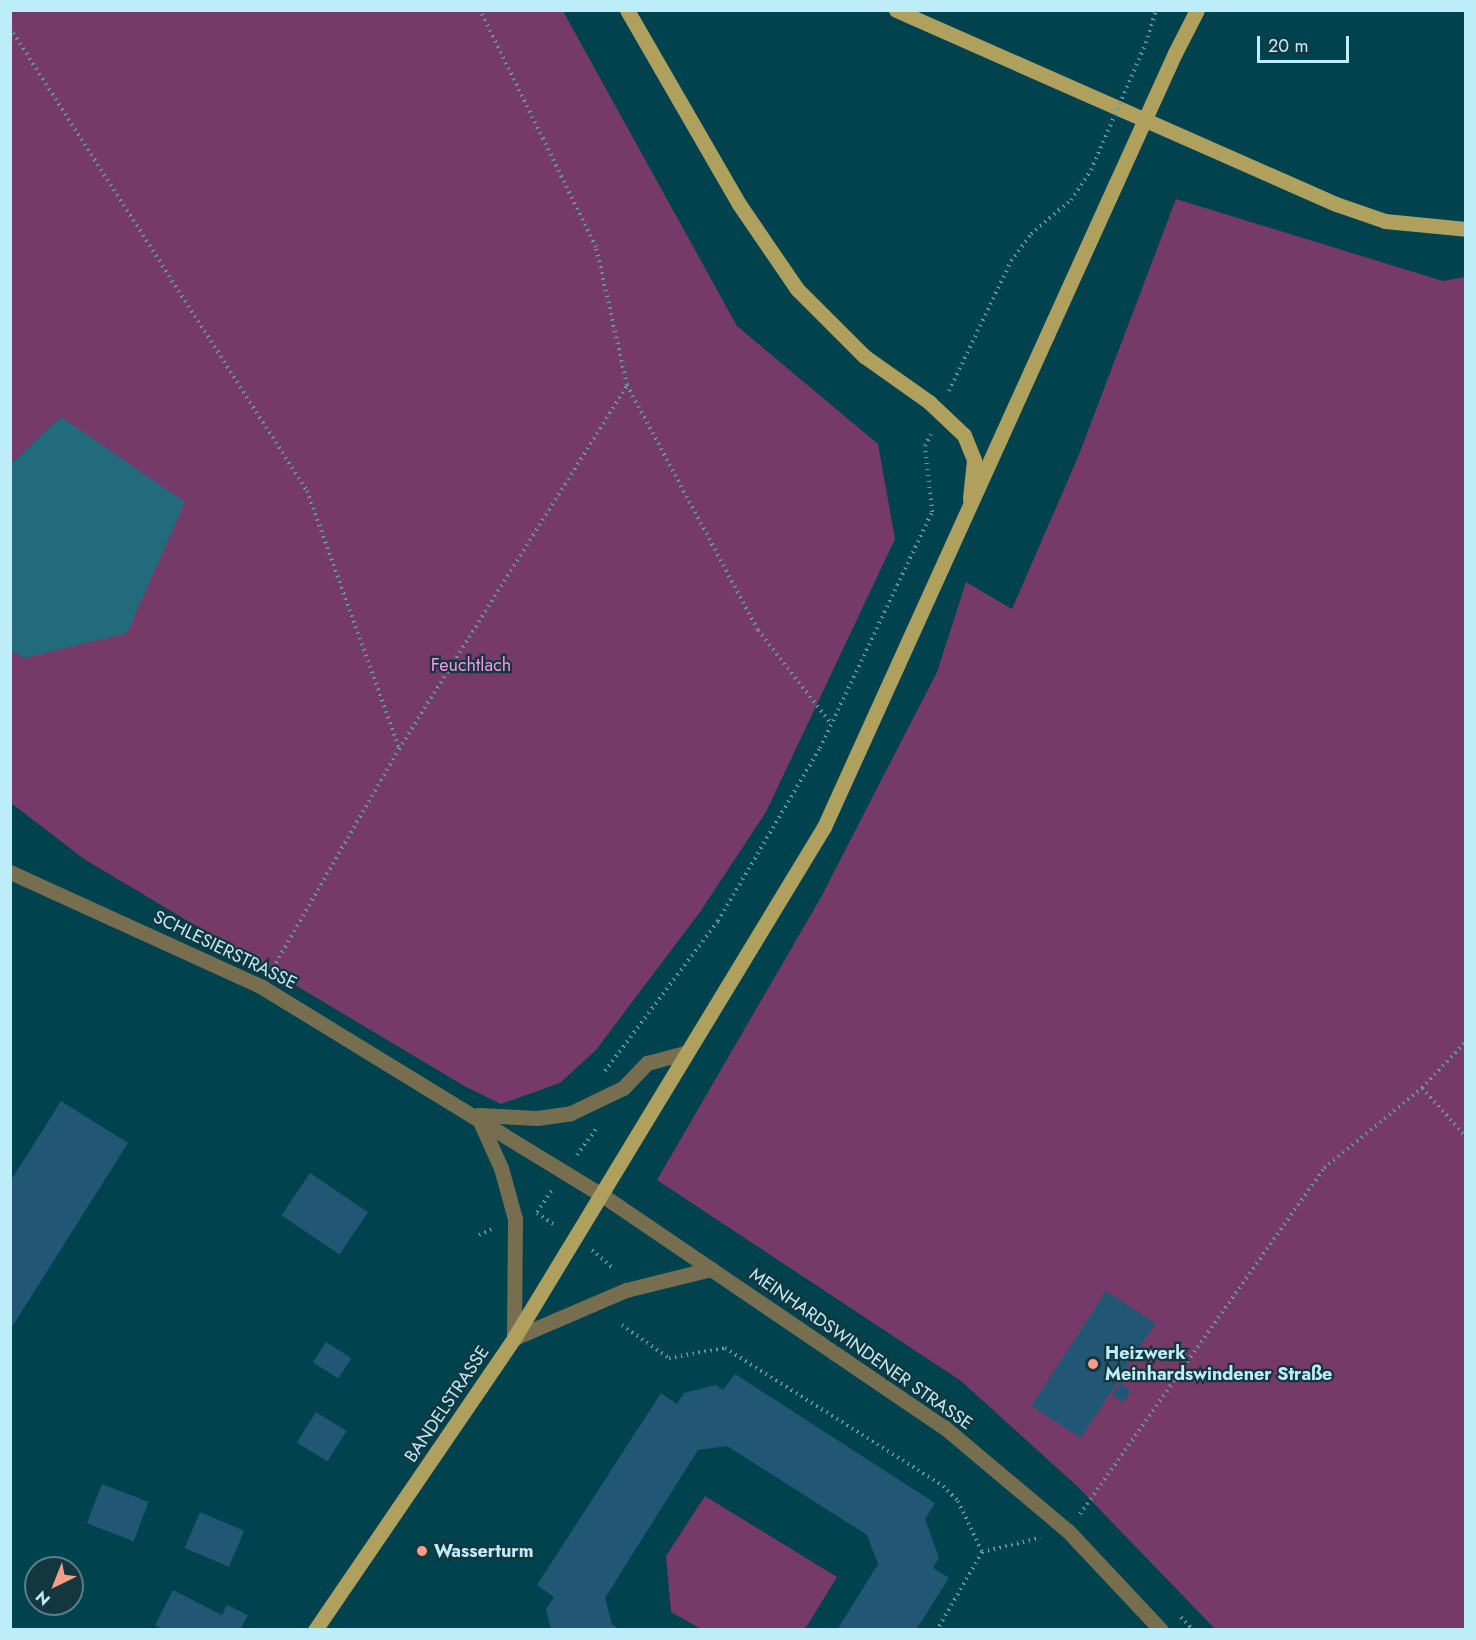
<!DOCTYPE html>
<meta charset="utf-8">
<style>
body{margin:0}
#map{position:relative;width:1476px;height:1640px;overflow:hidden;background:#01424f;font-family:Jost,sans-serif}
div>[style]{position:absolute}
.green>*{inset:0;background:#753a68}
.water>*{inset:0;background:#226b7c}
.building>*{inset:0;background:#215774;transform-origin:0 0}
.path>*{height:4px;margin-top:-2px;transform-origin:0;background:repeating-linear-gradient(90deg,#639ba8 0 1.5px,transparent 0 6px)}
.minor>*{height:15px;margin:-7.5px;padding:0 7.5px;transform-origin:7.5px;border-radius:7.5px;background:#766e4f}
.major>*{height:15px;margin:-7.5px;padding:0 7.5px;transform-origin:7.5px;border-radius:7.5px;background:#b0a05e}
.path-bridge>*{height:4px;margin-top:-2px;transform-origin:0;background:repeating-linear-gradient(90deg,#639ba8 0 1.5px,transparent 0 6px)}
.major-bridge>*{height:15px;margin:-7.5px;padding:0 7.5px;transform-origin:7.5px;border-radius:7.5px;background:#b0a05e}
.dots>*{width:16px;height:16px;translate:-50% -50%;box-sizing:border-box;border:3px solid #14363e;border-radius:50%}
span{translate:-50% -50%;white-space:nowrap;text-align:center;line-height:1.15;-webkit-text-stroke:4.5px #14363e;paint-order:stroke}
.park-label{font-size:18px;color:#fb96e3}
.street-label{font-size:18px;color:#beedfa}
.poi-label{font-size:18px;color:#beedfa;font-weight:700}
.left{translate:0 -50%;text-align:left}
.frame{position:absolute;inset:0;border:12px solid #beedfa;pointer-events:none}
.north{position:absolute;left:24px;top:1556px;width:60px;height:60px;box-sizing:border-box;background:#14363e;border:2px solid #587f89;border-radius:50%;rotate:223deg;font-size:16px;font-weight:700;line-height:24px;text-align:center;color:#beedfa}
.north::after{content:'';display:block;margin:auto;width:21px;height:27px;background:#f49e87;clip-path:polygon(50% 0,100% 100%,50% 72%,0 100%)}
.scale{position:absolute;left:1257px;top:36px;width:92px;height:27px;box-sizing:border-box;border:3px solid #beedfa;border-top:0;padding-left:8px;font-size:18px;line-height:21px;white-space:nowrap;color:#beedfa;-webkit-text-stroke:4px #14363e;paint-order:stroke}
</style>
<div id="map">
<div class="green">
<i style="clip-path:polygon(11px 11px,563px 11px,737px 326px,878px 444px,895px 539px,766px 812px,700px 912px,596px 1050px,560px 1083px,501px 1104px,466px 1087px,84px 859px,11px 803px,11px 651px,25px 658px,61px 417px,11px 464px)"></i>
<i style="clip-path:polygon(1176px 199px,1443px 281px,1465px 277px,1465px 1629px,1215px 1629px,1078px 1487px,961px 1381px,657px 1180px,820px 899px,937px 672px,966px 582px,1012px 609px,1078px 457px)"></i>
<i style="clip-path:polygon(705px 1496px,837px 1577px,805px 1629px,701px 1629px,671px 1612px,666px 1556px)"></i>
</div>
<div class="water">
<i style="clip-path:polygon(61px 417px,185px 502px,127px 633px,25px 658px,11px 651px,11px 464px)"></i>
</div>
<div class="building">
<i style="clip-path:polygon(61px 1101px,128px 1143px,10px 1330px,10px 1182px)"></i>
<i style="left:310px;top:1173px;width:70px;height:51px;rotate:34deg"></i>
<i style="left:1106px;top:1291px;width:59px;height:137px;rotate:33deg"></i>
<i style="left:326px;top:1342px;width:30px;height:24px;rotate:33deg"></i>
<i style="clip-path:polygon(735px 1374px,935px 1503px,925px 1519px,939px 1558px,933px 1568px,949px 1578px,916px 1630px,837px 1630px,878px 1564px,867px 1535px,727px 1446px,698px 1450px,605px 1598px,612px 1624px,620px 1630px,551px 1630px,546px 1609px,554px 1597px,537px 1585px,661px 1393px,677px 1404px,684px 1393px,716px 1385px,723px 1390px)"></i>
<i style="left:1120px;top:1383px;width:14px;height:14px;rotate:36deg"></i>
<i style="left:316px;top:1412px;width:36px;height:36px;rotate:32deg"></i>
<i style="left:102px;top:1484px;width:50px;height:42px;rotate:21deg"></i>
<i style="left:200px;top:1512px;width:48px;height:39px;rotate:23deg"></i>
<i style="clip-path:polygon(173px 1590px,222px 1615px,227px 1605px,248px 1615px,240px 1630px,163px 1630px,155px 1625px)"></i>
</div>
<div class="path">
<i style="left:10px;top:28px;width:550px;rotate:57.32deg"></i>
<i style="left:307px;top:491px;width:273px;rotate:70.3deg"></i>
<i style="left:1146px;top:43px;width:34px;rotate:-73deg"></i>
<i style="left:627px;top:385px;width:278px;rotate:61.9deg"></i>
<i style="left:758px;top:630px;width:117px;rotate:52deg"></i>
<i style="left:949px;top:391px;width:144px;rotate:-64.5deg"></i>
<i style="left:1011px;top:261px;width:34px;rotate:-53deg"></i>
<i style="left:1031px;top:234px;width:52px;rotate:-40.4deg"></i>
<i style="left:1071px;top:200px;width:36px;rotate:-56deg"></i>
<i style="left:273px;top:968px;width:253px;rotate:-60.1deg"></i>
<i style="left:399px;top:749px;width:430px;rotate:-57.9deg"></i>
<i style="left:627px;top:385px;width:141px;rotate:-102.7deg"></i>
<i style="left:596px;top:247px;width:264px;rotate:-116.1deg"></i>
<i style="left:605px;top:1071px;width:188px;rotate:-53deg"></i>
<i style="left:718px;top:921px;width:201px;rotate:-59.5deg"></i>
<i style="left:820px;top:748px;width:261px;rotate:-64.6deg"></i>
<i style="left:932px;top:512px;width:66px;rotate:-96.1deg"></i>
<i style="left:925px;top:446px;width:13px;rotate:-63deg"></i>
<i style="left:1422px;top:1088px;width:66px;rotate:48.1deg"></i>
<i style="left:577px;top:1155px;width:34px;rotate:-54deg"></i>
<i style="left:537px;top:1212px;width:27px;rotate:-56deg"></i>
<i style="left:537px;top:1213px;width:23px;rotate:34deg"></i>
<i style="left:479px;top:1235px;width:14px;rotate:-25deg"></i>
<i style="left:592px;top:1250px;width:30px;rotate:41deg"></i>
<i style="left:622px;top:1325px;width:57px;rotate:35.1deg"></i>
<i style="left:669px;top:1358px;width:57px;rotate:-10.1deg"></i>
<i style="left:725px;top:1348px;width:258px;rotate:32.3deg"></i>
<i style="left:943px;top:1486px;width:21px;rotate:45deg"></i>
<i style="left:958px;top:1501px;width:56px;rotate:64.8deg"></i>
<i style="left:982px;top:1552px;width:90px;rotate:120deg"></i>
<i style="left:1080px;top:1514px;width:423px;rotate:-54.8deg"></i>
<i style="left:1324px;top:1168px;width:127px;rotate:-39.2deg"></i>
<i style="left:1422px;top:1088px;width:64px;rotate:-46.9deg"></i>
<i style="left:982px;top:1552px;width:60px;rotate:-13.6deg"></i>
<i style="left:1181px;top:1617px;width:18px;rotate:47deg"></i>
</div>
<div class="minor">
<i style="left:10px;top:872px;width:277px;rotate:24.5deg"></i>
<i style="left:262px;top:987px;width:399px;rotate:31.5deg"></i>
<i style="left:602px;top:1195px;width:413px;rotate:34.2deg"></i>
<i style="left:944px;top:1427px;width:162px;rotate:40deg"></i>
<i style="left:1068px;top:1531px;width:136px;rotate:46.8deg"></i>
<i style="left:477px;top:1115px;width:58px;rotate:65.6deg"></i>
<i style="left:501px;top:1168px;width:53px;rotate:74.6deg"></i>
<i style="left:515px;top:1219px;width:119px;rotate:90.5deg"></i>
<i style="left:514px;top:1338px;width:122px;rotate:-23.2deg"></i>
<i style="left:626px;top:1290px;width:88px;rotate:-13.9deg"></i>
<i style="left:480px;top:1115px;width:57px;rotate:3deg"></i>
<i style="left:537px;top:1118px;width:34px;rotate:-8deg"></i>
<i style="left:571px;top:1113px;width:58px;rotate:-25.7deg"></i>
<i style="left:623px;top:1088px;width:35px;rotate:-46deg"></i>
<i style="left:647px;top:1063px;width:39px;rotate:-15deg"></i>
</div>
<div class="major">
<i style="left:627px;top:10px;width:224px;rotate:60deg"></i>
<i style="left:739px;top:204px;width:103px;rotate:55.7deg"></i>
<i style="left:797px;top:289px;width:95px;rotate:45deg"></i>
<i style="left:864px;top:356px;width:80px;rotate:35.3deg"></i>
<i style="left:929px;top:402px;width:48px;rotate:43.3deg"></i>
<i style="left:964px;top:435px;width:27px;rotate:68deg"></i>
<i style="left:974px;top:460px;width:39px;rotate:96deg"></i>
<i style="left:896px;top:10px;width:481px;rotate:23.8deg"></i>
<i style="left:1336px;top:204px;width:52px;rotate:19.1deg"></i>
<i style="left:1385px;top:221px;width:81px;rotate:5.6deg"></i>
<i style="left:1175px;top:53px;width:48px;rotate:-62.9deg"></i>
<i style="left:315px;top:1630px;width:353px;rotate:-55.7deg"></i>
<i style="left:514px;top:1338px;width:598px;rotate:-58.76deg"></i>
<i style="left:824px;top:827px;width:707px;rotate:-65.61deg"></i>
</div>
<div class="path-bridge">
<i style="left:1091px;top:170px;width:138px;rotate:-66.6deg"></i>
</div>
<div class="major-bridge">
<i style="left:1116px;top:183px;width:143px;rotate:-65.6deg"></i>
</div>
<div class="dots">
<i style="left:1093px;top:1364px;background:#f49e87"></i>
<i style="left:422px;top:1551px;background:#f49e87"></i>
</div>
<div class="park-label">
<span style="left:471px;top:665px">Feuchtlach</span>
</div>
<div class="street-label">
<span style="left:225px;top:950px;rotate:26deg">SCHLESIERSTRASSE</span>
<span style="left:861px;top:1349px;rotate:35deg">MEINHARDSWINDENER STRASSE</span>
<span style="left:447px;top:1404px;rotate:-56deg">BANDELSTRASSE</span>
</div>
<div class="poi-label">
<span class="left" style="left:1105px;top:1364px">Heizwerk<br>Meinhardswindener Straße</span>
<span class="left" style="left:434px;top:1551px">Wasserturm</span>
</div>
<div class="frame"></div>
<div class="north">N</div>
<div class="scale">20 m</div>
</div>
